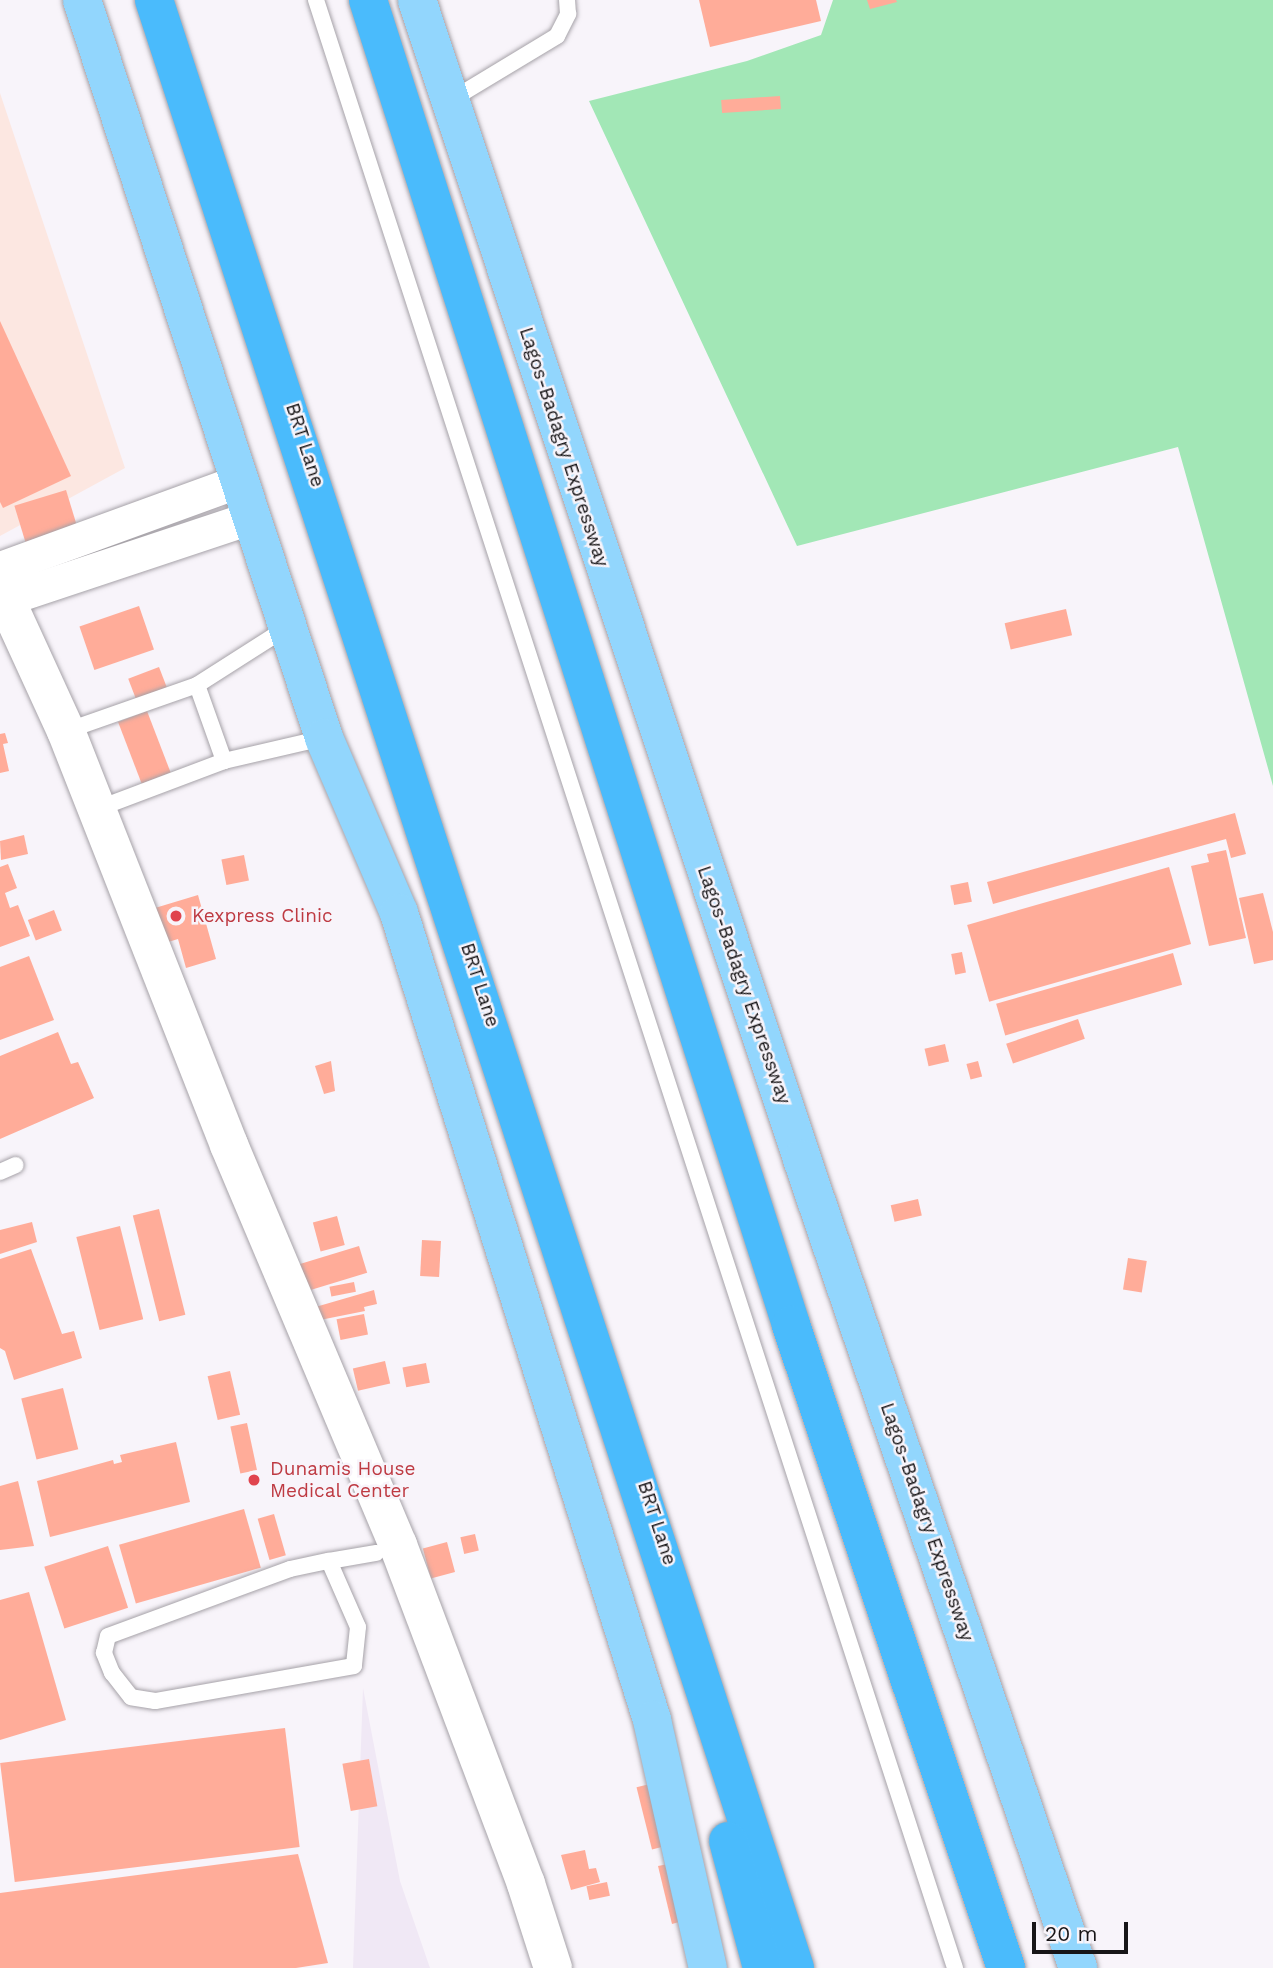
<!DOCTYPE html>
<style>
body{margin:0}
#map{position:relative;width:1273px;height:1968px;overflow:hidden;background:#f8f4fa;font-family:"Work Sans",sans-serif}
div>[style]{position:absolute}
.commercial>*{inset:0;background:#fce7e1}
.built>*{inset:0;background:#f0e8f5}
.green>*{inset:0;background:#a2e7b6}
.building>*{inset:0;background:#ffac99;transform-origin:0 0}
.roads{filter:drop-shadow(0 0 2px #a6a2a8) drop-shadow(0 0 2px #a6a2a8)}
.service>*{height:16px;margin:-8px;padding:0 8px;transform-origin:8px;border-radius:8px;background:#fff}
.minor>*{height:33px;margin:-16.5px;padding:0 16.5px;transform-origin:16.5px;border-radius:16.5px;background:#fff}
.secondary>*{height:38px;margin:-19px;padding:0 19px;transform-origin:19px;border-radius:19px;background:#fff}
.primary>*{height:38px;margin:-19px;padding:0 19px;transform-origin:19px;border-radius:19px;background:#92d6fd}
.motorway>*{height:38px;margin:-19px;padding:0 19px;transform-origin:19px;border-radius:19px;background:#4abbfc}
.dots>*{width:19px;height:19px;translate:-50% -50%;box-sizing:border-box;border:4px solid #f8f4fa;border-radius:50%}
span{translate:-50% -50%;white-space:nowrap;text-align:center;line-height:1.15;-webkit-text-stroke:5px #f8f4fa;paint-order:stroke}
.street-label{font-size:19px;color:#171517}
.health-label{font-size:19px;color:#be3a42}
.left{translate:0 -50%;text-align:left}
.scale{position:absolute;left:1032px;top:1922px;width:96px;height:32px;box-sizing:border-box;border:4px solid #171517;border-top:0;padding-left:9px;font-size:21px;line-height:24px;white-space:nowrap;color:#171517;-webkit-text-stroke:5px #f8f4fa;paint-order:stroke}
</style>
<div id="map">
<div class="commercial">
<i style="clip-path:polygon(0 93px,125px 468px,0 536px)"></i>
</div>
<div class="built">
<i style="clip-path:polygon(363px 1688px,400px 1881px,430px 1968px,353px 1968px)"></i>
</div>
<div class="green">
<i style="clip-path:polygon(833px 0,1273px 0,1273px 786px,1178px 447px,797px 546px,589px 101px,747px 61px,821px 35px)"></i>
</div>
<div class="building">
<i style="clip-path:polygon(699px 0,816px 0,821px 21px,710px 47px)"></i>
<i style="clip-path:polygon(867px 0,896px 0,897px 2px,870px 9px)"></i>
<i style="left:780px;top:96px;width:13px;height:59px;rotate:86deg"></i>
<i style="clip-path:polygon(0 321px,71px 476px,3px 508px,0 502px)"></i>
<i style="left:66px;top:490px;width:42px;height:54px;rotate:73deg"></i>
<i style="left:139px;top:606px;width:46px;height:63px;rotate:71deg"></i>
<i style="left:1066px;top:609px;width:27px;height:63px;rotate:77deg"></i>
<i style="left:159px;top:667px;width:22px;height:33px;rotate:69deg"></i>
<i style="left:147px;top:711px;width:66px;height:31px;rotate:69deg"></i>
<i style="clip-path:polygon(5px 733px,8px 743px,3px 744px,9px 771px,0 773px,0 734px)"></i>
<i style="clip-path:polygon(1235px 813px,1246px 854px,1231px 858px,1226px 839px,993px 904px,987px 882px)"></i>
<i style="clip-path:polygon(24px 835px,28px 854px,1px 860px,0 841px)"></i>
<i style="clip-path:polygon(1226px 850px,1246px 938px,1209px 946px,1191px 866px,1209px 862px,1207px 854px)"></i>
<i style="left:244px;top:855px;width:26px;height:23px;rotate:79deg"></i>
<i style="clip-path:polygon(8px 864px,17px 888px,5px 893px,10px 908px,18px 905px,30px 936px,0 947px,0 867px)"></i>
<i style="left:1169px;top:867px;width:80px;height:210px;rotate:74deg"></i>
<i style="left:968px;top:882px;width:20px;height:18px;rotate:79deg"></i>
<i style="clip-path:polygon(1263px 893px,1273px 932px,1273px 960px,1254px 964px,1239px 898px)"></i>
<i style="clip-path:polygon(198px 895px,216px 959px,186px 968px,178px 939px,165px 943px,155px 908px)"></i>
<i style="left:54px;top:910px;width:22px;height:28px;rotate:69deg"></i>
<i style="left:962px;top:952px;width:21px;height:11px;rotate:79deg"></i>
<i style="left:1173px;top:953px;width:33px;height:184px;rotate:74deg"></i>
<i style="clip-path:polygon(29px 956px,54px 1020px,0 1040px,0 967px)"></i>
<i style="left:1078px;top:1019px;width:21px;height:76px;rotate:71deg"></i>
<i style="clip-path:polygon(58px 1032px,71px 1064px,78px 1062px,94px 1098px,0 1139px,0 1056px)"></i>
<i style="left:945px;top:1044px;width:18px;height:21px;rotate:77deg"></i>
<i style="clip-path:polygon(331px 1061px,335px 1091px,324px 1094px,315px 1066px)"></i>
<i style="left:978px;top:1061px;width:16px;height:12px;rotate:75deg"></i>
<i style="left:918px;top:1199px;width:17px;height:28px;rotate:77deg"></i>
<i style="left:159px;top:1209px;width:109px;height:27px;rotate:76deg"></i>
<i style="left:337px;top:1216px;width:30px;height:25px;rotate:75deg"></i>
<i style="clip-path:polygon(32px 1222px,37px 1242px,0 1254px,0 1230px)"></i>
<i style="left:120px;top:1226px;width:96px;height:45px;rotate:76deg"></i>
<i style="left:422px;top:1240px;width:19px;height:36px;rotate:3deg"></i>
<i style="left:359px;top:1246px;width:28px;height:66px;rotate:73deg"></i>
<i style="clip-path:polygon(31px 1249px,62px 1334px,74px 1331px,82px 1358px,14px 1380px,5px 1351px,0 1348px,0 1259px)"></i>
<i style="left:1128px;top:1258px;width:19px;height:32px;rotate:9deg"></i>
<i style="left:354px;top:1282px;width:10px;height:25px;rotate:79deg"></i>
<i style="clip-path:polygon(374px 1290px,377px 1304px,364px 1307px,365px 1311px,315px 1321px,312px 1308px)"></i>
<i style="left:364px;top:1314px;width:21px;height:28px;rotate:79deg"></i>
<i style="left:385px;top:1361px;width:23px;height:33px;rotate:77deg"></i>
<i style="left:426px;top:1363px;width:20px;height:24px;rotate:79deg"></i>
<i style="left:230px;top:1371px;width:45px;height:23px;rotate:77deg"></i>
<i style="left:63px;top:1388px;width:63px;height:43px;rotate:76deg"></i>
<i style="left:247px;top:1423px;width:48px;height:17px;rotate:78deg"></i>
<i style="clip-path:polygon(176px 1442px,190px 1502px,50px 1537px,37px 1481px,113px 1460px,114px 1464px,122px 1462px,120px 1455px)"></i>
<i style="clip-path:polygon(18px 1481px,34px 1546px,0 1550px,0 1486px)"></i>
<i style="left:244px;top:1509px;width:61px;height:130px;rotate:74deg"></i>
<i style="left:274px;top:1514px;width:43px;height:17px;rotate:74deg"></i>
<i style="left:475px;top:1534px;width:17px;height:15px;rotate:77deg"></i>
<i style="left:447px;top:1542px;width:31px;height:25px;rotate:75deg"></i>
<i style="left:108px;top:1546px;width:65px;height:67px;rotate:72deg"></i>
<i style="clip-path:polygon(29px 1592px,66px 1720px,0 1740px,0 1600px)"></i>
<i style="left:285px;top:1728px;width:120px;height:287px;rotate:83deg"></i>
<i style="left:369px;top:1759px;width:48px;height:27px;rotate:80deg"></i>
<i style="left:654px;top:1783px;width:64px;height:18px;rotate:76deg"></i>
<i style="clip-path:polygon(585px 1850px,589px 1869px,596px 1868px,600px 1882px,571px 1890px,561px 1855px)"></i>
<i style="clip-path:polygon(298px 1854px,328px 1963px,296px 1968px,0 1968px,0 1893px)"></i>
<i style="clip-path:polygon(668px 1864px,690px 1919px,672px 1924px,658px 1866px)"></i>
<i style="left:607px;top:1882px;width:14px;height:21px;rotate:78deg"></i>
</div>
<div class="roads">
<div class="service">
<i style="left:316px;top:0;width:2069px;rotate:72.01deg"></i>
<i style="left:451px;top:100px;width:124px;rotate:-31.1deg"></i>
<i style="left:557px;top:36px;width:25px;rotate:-63deg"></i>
<i style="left:568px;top:14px;width:14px;rotate:-94deg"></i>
<i style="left:197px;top:685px;width:81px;rotate:70.4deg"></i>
<i style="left:66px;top:731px;width:139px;rotate:-19.3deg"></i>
<i style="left:197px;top:685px;width:106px;rotate:-32.6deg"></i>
<i style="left:97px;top:809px;width:136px;rotate:-20.7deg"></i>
<i style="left:224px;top:761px;width:103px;rotate:-13deg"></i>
<i style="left:0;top:1172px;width:17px;rotate:-24deg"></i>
<i style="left:329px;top:1561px;width:72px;rotate:66.3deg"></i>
<i style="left:358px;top:1627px;width:39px;rotate:96deg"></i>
<i style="left:354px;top:1666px;width:202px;rotate:170deg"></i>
<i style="left:155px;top:1701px;width:24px;rotate:-171deg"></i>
<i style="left:131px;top:1697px;width:31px;rotate:-128deg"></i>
<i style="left:112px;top:1673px;width:22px;rotate:-112deg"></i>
<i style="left:104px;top:1653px;width:17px;rotate:-77deg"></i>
<i style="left:108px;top:1636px;width:194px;rotate:-20.2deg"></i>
<i style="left:290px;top:1569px;width:40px;rotate:-12deg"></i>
<i style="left:329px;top:1561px;width:48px;rotate:-9.7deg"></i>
</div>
<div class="minor">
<i style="left:0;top:568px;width:254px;rotate:-20deg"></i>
<i style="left:0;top:601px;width:263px;rotate:-18.4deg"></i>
</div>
<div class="secondary">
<i style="left:0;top:587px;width:158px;rotate:65.4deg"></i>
<i style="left:66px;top:731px;width:445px;rotate:68.5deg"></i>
<i style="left:229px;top:1145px;width:434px;rotate:67.1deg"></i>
<i style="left:398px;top:1545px;width:362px;rotate:69.3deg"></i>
<i style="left:526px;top:1884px;width:88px;rotate:72.2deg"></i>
</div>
<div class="primary">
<i style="left:82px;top:0;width:777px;rotate:71.84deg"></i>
<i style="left:324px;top:738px;width:190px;rotate:66.8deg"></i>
<i style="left:399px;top:913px;width:846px;rotate:72.59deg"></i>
<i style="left:652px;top:1720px;width:254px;rotate:77.3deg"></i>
<i style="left:417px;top:0;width:1221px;rotate:71.62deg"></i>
<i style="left:802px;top:1159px;width:855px;rotate:71.16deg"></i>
</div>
<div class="motorway">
<i style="left:154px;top:0;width:2070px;rotate:71.96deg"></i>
<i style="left:368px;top:0;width:1391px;rotate:72.29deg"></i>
<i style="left:791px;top:1325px;width:678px;rotate:71.51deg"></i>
<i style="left:728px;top:1841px;width:131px;rotate:75deg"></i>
</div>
</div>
<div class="dots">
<i style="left:176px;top:916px;background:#e0444e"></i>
<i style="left:254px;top:1480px;background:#e0444e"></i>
</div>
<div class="street-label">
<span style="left:305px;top:445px;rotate:72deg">BRT Lane</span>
<span style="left:564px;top:447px;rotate:72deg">Lagos-Badagry Expressway</span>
<span style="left:480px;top:985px;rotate:72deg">BRT Lane</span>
<span style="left:744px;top:985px;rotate:71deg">Lagos-Badagry Expressway</span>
<span style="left:927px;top:1522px;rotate:71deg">Lagos-Badagry Expressway</span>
<span style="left:657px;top:1523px;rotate:72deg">BRT Lane</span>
</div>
<div class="health-label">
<span class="left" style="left:192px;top:916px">Kexpress Clinic</span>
<span class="left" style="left:270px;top:1480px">Dunamis House<br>Medical Center</span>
</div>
<div class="scale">20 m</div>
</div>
